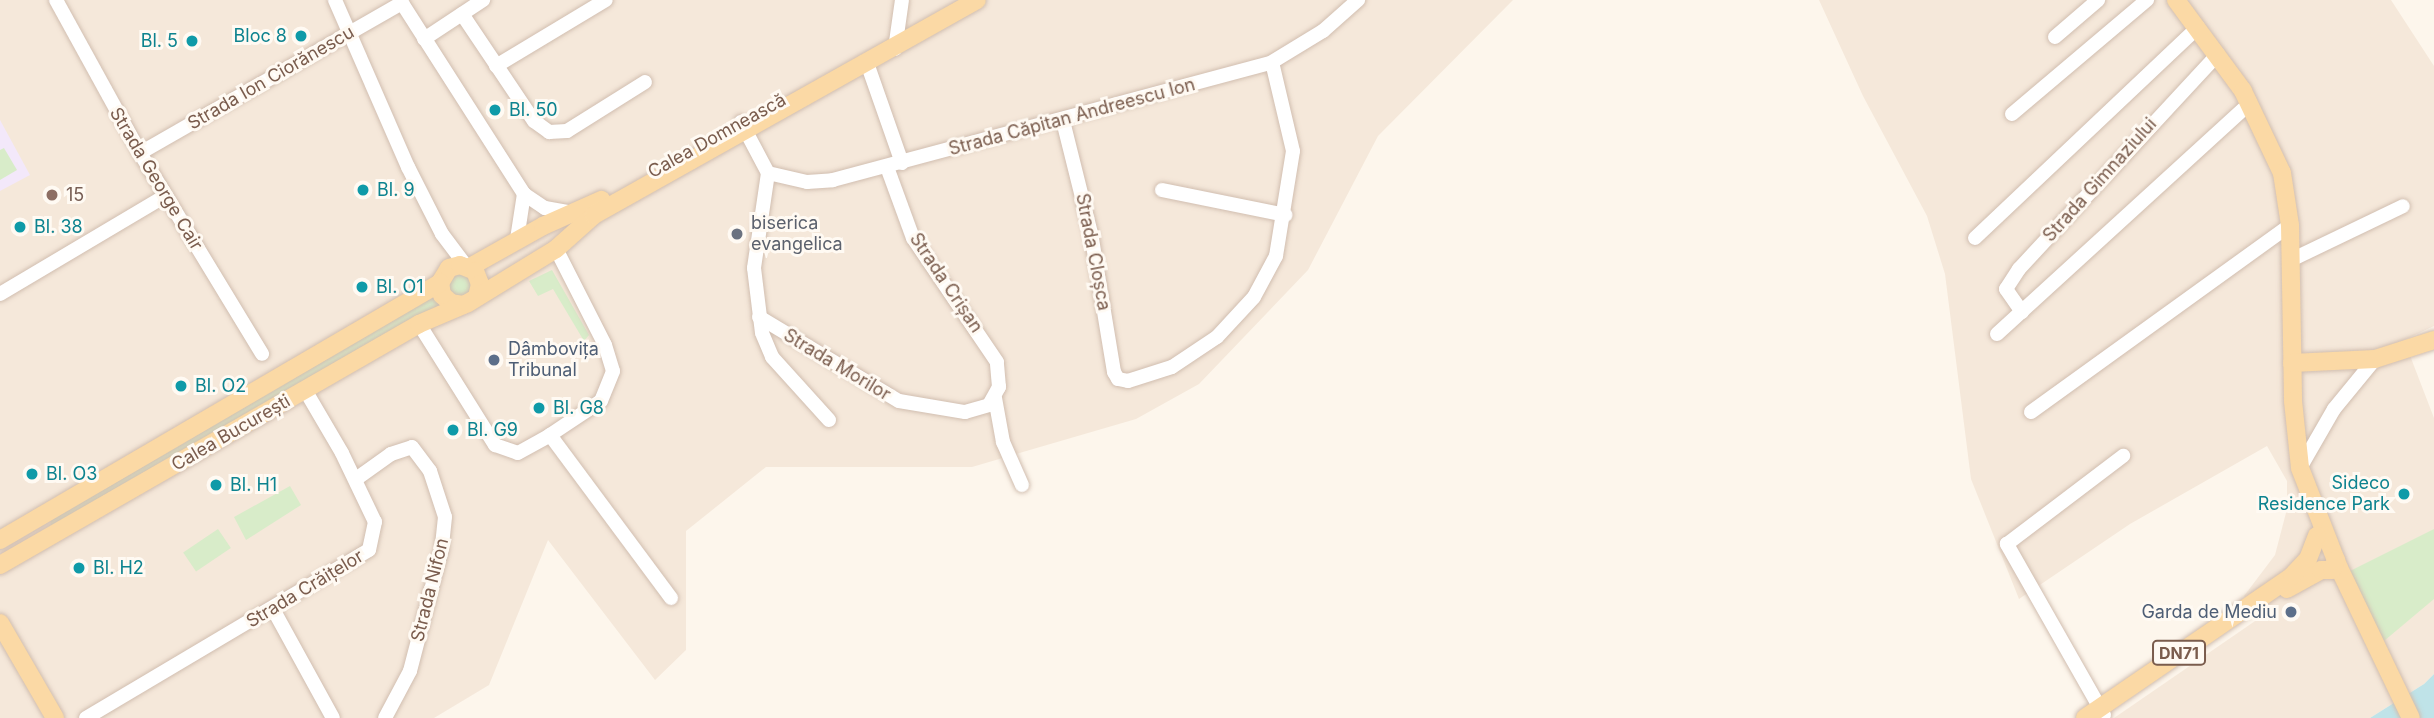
<!DOCTYPE html>
<meta charset="utf-8">
<style>
body{margin:0}
#map{position:relative;width:2434px;height:718px;overflow:hidden;background:#fdf6ec;font-family:Inter,sans-serif}
div>[style]{position:absolute}
.residential>*{inset:0;background:#f5e8da}
.education>*{inset:0;background:#f3e8fa}
.green>*{inset:0;background:#d8ecc9;transform-origin:0 0}
.water>*{inset:0;background:#bfe3e8}
.roads{filter:drop-shadow(0 0 2px #d1beb0) drop-shadow(0 0 2px #d1beb0)}
.minor>*{height:14px;margin:-7px;padding:0 7px;transform-origin:7px;border-radius:7px;background:#fff}
.major>*{height:18px;margin:-9px;padding:0 9px;transform-origin:9px;border-radius:9px;background:#fbd9a5}
.dots>*{width:19px;height:19px;translate:-50% -50%;box-sizing:border-box;border:4px solid #fffaf3;border-radius:50%}
span{translate:-50% -50%;white-space:nowrap;text-align:center;line-height:1.15;-webkit-text-stroke:6px #fffaf3;paint-order:stroke}
.shield-label span{padding:2px 5px;background:#fffaf3;border:2px solid;border-radius:5px;-webkit-text-stroke-width:0}
.shield-label{font-size:16px;color:#7a5c4d;font-weight:700}
.culture-label{font-size:18px;color:#0d838f}
.right{translate:-100% -50%;text-align:right}
.left{translate:0 -50%;text-align:left}
.street-label{font-size:18px;color:#7a5c4d}
.education-label{font-size:18px;color:#785e54}
.worship-label{font-size:18px;color:#5b616d}
.service-label{font-size:18px;color:#4e5e75}
</style>
<div id="map">
<div class="residential">
<i style="clip-path:polygon(0 0,1513px 0,1378px 136px,1308px 270px,1199px 384px,1136px 419px,972px 467px,766px 467px,686px 531px,686px 650px,655px 680px,548px 540px,489px 685px,434px 718px,0 718px)"></i>
<i style="clip-path:polygon(1819px 0,2391px 0,2434px 66px,2434px 326px,2404px 340px,2434px 418px,2434px 674px,2424px 684px,2370px 718px,2114px 718px,2258px 619px,2244px 596px,2275px 555px,2287px 509px,2287px 481px,2267px 446px,2130px 524px,2019px 599px,1971px 479px,1945px 274px,1927px 216px,1863px 96px)"></i>
</div>
<div class="education">
<i style="clip-path:polygon(0 120px,30px 175px,0 191px)"></i>
</div>
<div class="green">
<i style="clip-path:polygon(4px 148px,17px 170px,0 180px,0 150px)"></i>
<i style="clip-path:polygon(552px 270px,589px 335px,584px 341px,553px 289px,538px 296px,529px 281px)"></i>
<i style="clip-path:polygon(459px 272px,471px 277px,472px 291px,459px 298px,449px 292px,449px 278px)"></i>
<i style="clip-path:polygon(437px 293px,445px 304px,50px 528px,52px 514px)"></i>
<i style="clip-path:polygon(290px 486px,301px 505px,246px 540px,234px 517px)"></i>
<i style="left:218px;top:529px;width:23px;height:42px;rotate:56deg"></i>
<i style="clip-path:polygon(2434px 529px,2434px 599px,2384px 641px,2350px 571px)"></i>
</div>
<div class="water">
<i style="clip-path:polygon(2434px 674px,2434px 718px,2370px 718px,2424px 684px)"></i>
</div>
<div class="roads">
<div class="minor">
<i style="left:56px;top:0;width:175px;rotate:61.2deg"></i>
<i style="left:140px;top:153px;width:235px;rotate:58.7deg"></i>
<i style="left:335px;top:0;width:182px;rotate:66.4deg"></i>
<i style="left:408px;top:167px;width:75px;rotate:63.1deg"></i>
<i style="left:442px;top:234px;width:39px;rotate:53deg"></i>
<i style="left:400px;top:0;width:230px;rotate:57.4deg"></i>
<i style="left:524px;top:194px;width:25px;rotate:34deg"></i>
<i style="left:545px;top:208px;width:27px;rotate:10deg"></i>
<i style="left:462px;top:14px;width:129px;rotate:56.1deg"></i>
<i style="left:534px;top:121px;width:19px;rotate:36deg"></i>
<i style="left:549px;top:132px;width:18px;rotate:-3deg"></i>
<i style="left:567px;top:131px;width:92px;rotate:-32.1deg"></i>
<i style="left:2055px;top:37px;width:57px;rotate:-40.7deg"></i>
<i style="left:424px;top:39px;width:71px;rotate:-33.5deg"></i>
<i style="left:895px;top:49px;width:49px;rotate:-81.9deg"></i>
<i style="left:867px;top:63px;width:106px;rotate:70.7deg"></i>
<i style="left:496px;top:66px;width:128px;rotate:-31deg"></i>
<i style="left:2012px;top:114px;width:177px;rotate:-40.2deg"></i>
<i style="left:1063px;top:121px;width:115px;rotate:76deg"></i>
<i style="left:1091px;top:233px;width:141px;rotate:80.6deg"></i>
<i style="left:1114px;top:372px;width:8px;rotate:60deg"></i>
<i style="left:1118px;top:379px;width:10px;rotate:11deg"></i>
<i style="left:1128px;top:381px;width:46px;rotate:-17.7deg"></i>
<i style="left:1172px;top:367px;width:54px;rotate:-33.7deg"></i>
<i style="left:1217px;top:337px;width:54px;rotate:-47.2deg"></i>
<i style="left:1254px;top:297px;width:47px;rotate:-61.8deg"></i>
<i style="left:1276px;top:256px;width:106px;rotate:-80.8deg"></i>
<i style="left:1293px;top:151px;width:91px;rotate:-103.3deg"></i>
<i style="left:741px;top:122px;width:58px;rotate:62.1deg"></i>
<i style="left:768px;top:173px;width:96px;rotate:98.4deg"></i>
<i style="left:754px;top:268px;width:65px;rotate:83deg"></i>
<i style="left:762px;top:333px;width:26px;rotate:67deg"></i>
<i style="left:772px;top:357px;width:85px;rotate:47.9deg"></i>
<i style="left:140px;top:153px;width:302px;rotate:-29.8deg"></i>
<i style="left:768px;top:173px;width:40px;rotate:13deg"></i>
<i style="left:807px;top:182px;width:26px;rotate:-4deg"></i>
<i style="left:833px;top:180px;width:455px;rotate:-15deg"></i>
<i style="left:1272px;top:62px;width:60px;rotate:-31.3deg"></i>
<i style="left:1323px;top:31px;width:47px;rotate:-41.5deg"></i>
<i style="left:1162px;top:190px;width:126px;rotate:11.4deg"></i>
<i style="left:1975px;top:238px;width:307px;rotate:-43.4deg"></i>
<i style="left:517px;top:239px;width:46px;rotate:-81.2deg"></i>
<i style="left:2291px;top:260px;width:124px;rotate:-25.7deg"></i>
<i style="left:0;top:294px;width:192px;rotate:-30.7deg"></i>
<i style="left:2022px;top:312px;width:28px;rotate:-125deg"></i>
<i style="left:2006px;top:289px;width:24px;rotate:-57deg"></i>
<i style="left:2019px;top:269px;width:293px;rotate:-47.2deg"></i>
<i style="left:759px;top:317px;width:163px;rotate:31deg"></i>
<i style="left:899px;top:401px;width:67px;rotate:9.5deg"></i>
<i style="left:965px;top:412px;width:25px;rotate:-16deg"></i>
<i style="left:989px;top:405px;width:21px;rotate:-61deg"></i>
<i style="left:999px;top:387px;width:25px;rotate:-95deg"></i>
<i style="left:997px;top:362px;width:150px;rotate:-124.1deg"></i>
<i style="left:913px;top:238px;width:76px;rotate:-110.1deg"></i>
<i style="left:419px;top:324px;width:143px;rotate:57.9deg"></i>
<i style="left:495px;top:445px;width:24px;rotate:19deg"></i>
<i style="left:518px;top:453px;width:37px;rotate:-29deg"></i>
<i style="left:550px;top:435px;width:61px;rotate:-33.7deg"></i>
<i style="left:601px;top:401px;width:32px;rotate:-68deg"></i>
<i style="left:613px;top:371px;width:27px;rotate:-107deg"></i>
<i style="left:605px;top:345px;width:108px;rotate:-117deg"></i>
<i style="left:1997px;top:334px;width:343px;rotate:-42.4deg"></i>
<i style="left:995px;top:398px;width:45px;rotate:79.7deg"></i>
<i style="left:1003px;top:442px;width:47px;rotate:66.2deg"></i>
<i style="left:2031px;top:412px;width:319px;rotate:-35.8deg"></i>
<i style="left:550px;top:435px;width:203px;rotate:53.4deg"></i>
<i style="left:2300px;top:468px;width:68px;rotate:-60deg"></i>
<i style="left:2334px;top:409px;width:65px;rotate:-50.6deg"></i>
<i style="left:356px;top:479px;width:43px;rotate:-35.5deg"></i>
<i style="left:391px;top:454px;width:22px;rotate:-18deg"></i>
<i style="left:412px;top:447px;width:30px;rotate:53deg"></i>
<i style="left:430px;top:471px;width:48px;rotate:71.9deg"></i>
<i style="left:445px;top:517px;width:31px;rotate:96deg"></i>
<i style="left:442px;top:548px;width:127px;rotate:104.6deg"></i>
<i style="left:410px;top:671px;width:53px;rotate:118deg"></i>
<i style="left:273px;top:609px;width:124px;rotate:61.2deg"></i>
<i style="left:2104px;top:715px;width:197px;rotate:-119.6deg"></i>
<i style="left:2007px;top:544px;width:146px;rotate:-37.2deg"></i>
<i style="left:86px;top:718px;width:329px;rotate:-30.7deg"></i>
<i style="left:369px;top:550px;width:29px;rotate:-78deg"></i>
<i style="left:375px;top:522px;width:76px;rotate:-115.6deg"></i>
<i style="left:342px;top:453px;width:73px;rotate:-120.4deg"></i>
</div>
<div class="major">
<i style="left:2176px;top:0;width:113px;rotate:53.6deg"></i>
<i style="left:2243px;top:91px;width:91px;rotate:64.6deg"></i>
<i style="left:2282px;top:173px;width:53px;rotate:81.3deg"></i>
<i style="left:2290px;top:225px;width:176px;rotate:89deg"></i>
<i style="left:2293px;top:401px;width:67px;rotate:84deg"></i>
<i style="left:2300px;top:468px;width:107px;rotate:68.7deg"></i>
<i style="left:2339px;top:568px;width:166px;rotate:64.4deg"></i>
<i style="left:470px;top:267px;width:84px;rotate:-29.3deg"></i>
<i style="left:543px;top:226px;width:64px;rotate:-24.1deg"></i>
<i style="left:463px;top:305px;width:12px;rotate:-171deg"></i>
<i style="left:451px;top:303px;width:12px;rotate:-138deg"></i>
<i style="left:442px;top:295px;width:12px;rotate:-99deg"></i>
<i style="left:440px;top:283px;width:17px;rotate:-59deg"></i>
<i style="left:449px;top:268px;width:11px;rotate:-15deg"></i>
<i style="left:460px;top:265px;width:16px;rotate:22deg"></i>
<i style="left:475px;top:271px;width:14px;rotate:69deg"></i>
<i style="left:480px;top:284px;width:13px;rotate:103deg"></i>
<i style="left:2292px;top:363px;width:83px;rotate:-2.8deg"></i>
<i style="left:2375px;top:359px;width:62px;rotate:-17.9deg"></i>
<i style="left:0;top:540px;width:510px;rotate:-30.29deg"></i>
<i style="left:0;top:565px;width:483px;rotate:-29.9deg"></i>
<i style="left:419px;top:324px;width:53px;rotate:-23.2deg"></i>
<i style="left:468px;top:303px;width:103px;rotate:-31.5deg"></i>
<i style="left:556px;top:249px;width:51px;rotate:-41.8deg"></i>
<i style="left:594px;top:215px;width:439px;rotate:-29.3deg"></i>
<i style="left:2287px;top:589px;width:39px;rotate:-29deg"></i>
<i style="left:2321px;top:570px;width:11px"></i>
<i style="left:2332px;top:570px;width:11px;rotate:-68deg"></i>
<i style="left:0;top:623px;width:110px;rotate:59.9deg"></i>
<i style="left:2085px;top:718px;width:251px;rotate:-34.4deg"></i>
<i style="left:2292px;top:576px;width:23px;rotate:-47deg"></i>
<i style="left:2308px;top:559px;width:25px;rotate:-69deg"></i>
</div>
</div>
<div class="dots">
<i style="left:301px;top:36px;background:#0f9aa8"></i>
<i style="left:192px;top:41px;background:#0f9aa8"></i>
<i style="left:495px;top:110px;background:#0f9aa8"></i>
<i style="left:363px;top:190px;background:#0f9aa8"></i>
<i style="left:52px;top:195px;background:#8d6e63"></i>
<i style="left:20px;top:227px;background:#0f9aa8"></i>
<i style="left:737px;top:234px;background:#6b7280"></i>
<i style="left:362px;top:287px;background:#0f9aa8"></i>
<i style="left:494px;top:360px;background:#5c6f8a"></i>
<i style="left:181px;top:386px;background:#0f9aa8"></i>
<i style="left:539px;top:408px;background:#0f9aa8"></i>
<i style="left:453px;top:430px;background:#0f9aa8"></i>
<i style="left:32px;top:474px;background:#0f9aa8"></i>
<i style="left:216px;top:485px;background:#0f9aa8"></i>
<i style="left:2404px;top:494px;background:#0f9aa8"></i>
<i style="left:79px;top:568px;background:#0f9aa8"></i>
<i style="left:2291px;top:612px;background:#5c6f8a"></i>
</div>
<div class="shield-label">
<span style="left:2179px;top:653px">DN71</span>
</div>
<div class="culture-label">
<span class="right" style="left:287px;top:36px">Bloc 8</span>
<span class="right" style="left:178px;top:41px">Bl. 5</span>
<span class="left" style="left:509px;top:110px">Bl. 50</span>
<span class="left" style="left:377px;top:190px">Bl. 9</span>
<span class="left" style="left:34px;top:227px">Bl. 38</span>
<span class="left" style="left:376px;top:287px">Bl. O1</span>
<span class="left" style="left:195px;top:386px">Bl. O2</span>
<span class="left" style="left:553px;top:408px">Bl. G8</span>
<span class="left" style="left:467px;top:430px">Bl. G9</span>
<span class="left" style="left:46px;top:474px">Bl. O3</span>
<span class="right" style="left:2390px;top:494px">Sideco<br>Residence Park</span>
<span class="left" style="left:230px;top:485px">Bl. H1</span>
<span class="left" style="left:93px;top:568px">Bl. H2</span>
</div>
<div class="street-label">
<span style="left:271px;top:78px;rotate:-30deg">Strada Ion Ciorănescu</span>
<span style="left:1072px;top:117px;rotate:-15deg">Strada Căpitan Andreescu Ion</span>
<span style="left:717px;top:136px;rotate:-29deg">Calea Domnească</span>
<span style="left:156px;top:179px;rotate:59deg">Strada George Cair</span>
<span style="left:2100px;top:180px;rotate:-48deg">Strada Gimnaziului</span>
<span style="left:1093px;top:252px;rotate:79deg">Strada Cloșca</span>
<span style="left:946px;top:283px;rotate:56deg">Strada Crișan</span>
<span style="left:837px;top:365px;rotate:31deg">Strada Morilor</span>
<span style="left:231px;top:433px;rotate:-30deg">Calea București</span>
<span style="left:305px;top:589px;rotate:-31deg">Strada Crăițelor</span>
<span style="left:430px;top:590px;rotate:-76deg">Strada Nifon</span>
</div>
<div class="education-label">
<span class="left" style="left:66px;top:195px">15</span>
</div>
<div class="worship-label">
<span class="left" style="left:751px;top:234px">biserica<br>evangelica</span>
</div>
<div class="service-label">
<span class="left" style="left:508px;top:360px">Dâmbovița<br>Tribunal</span>
<span class="right" style="left:2277px;top:612px">Garda de Mediu</span>
</div>
</div>
